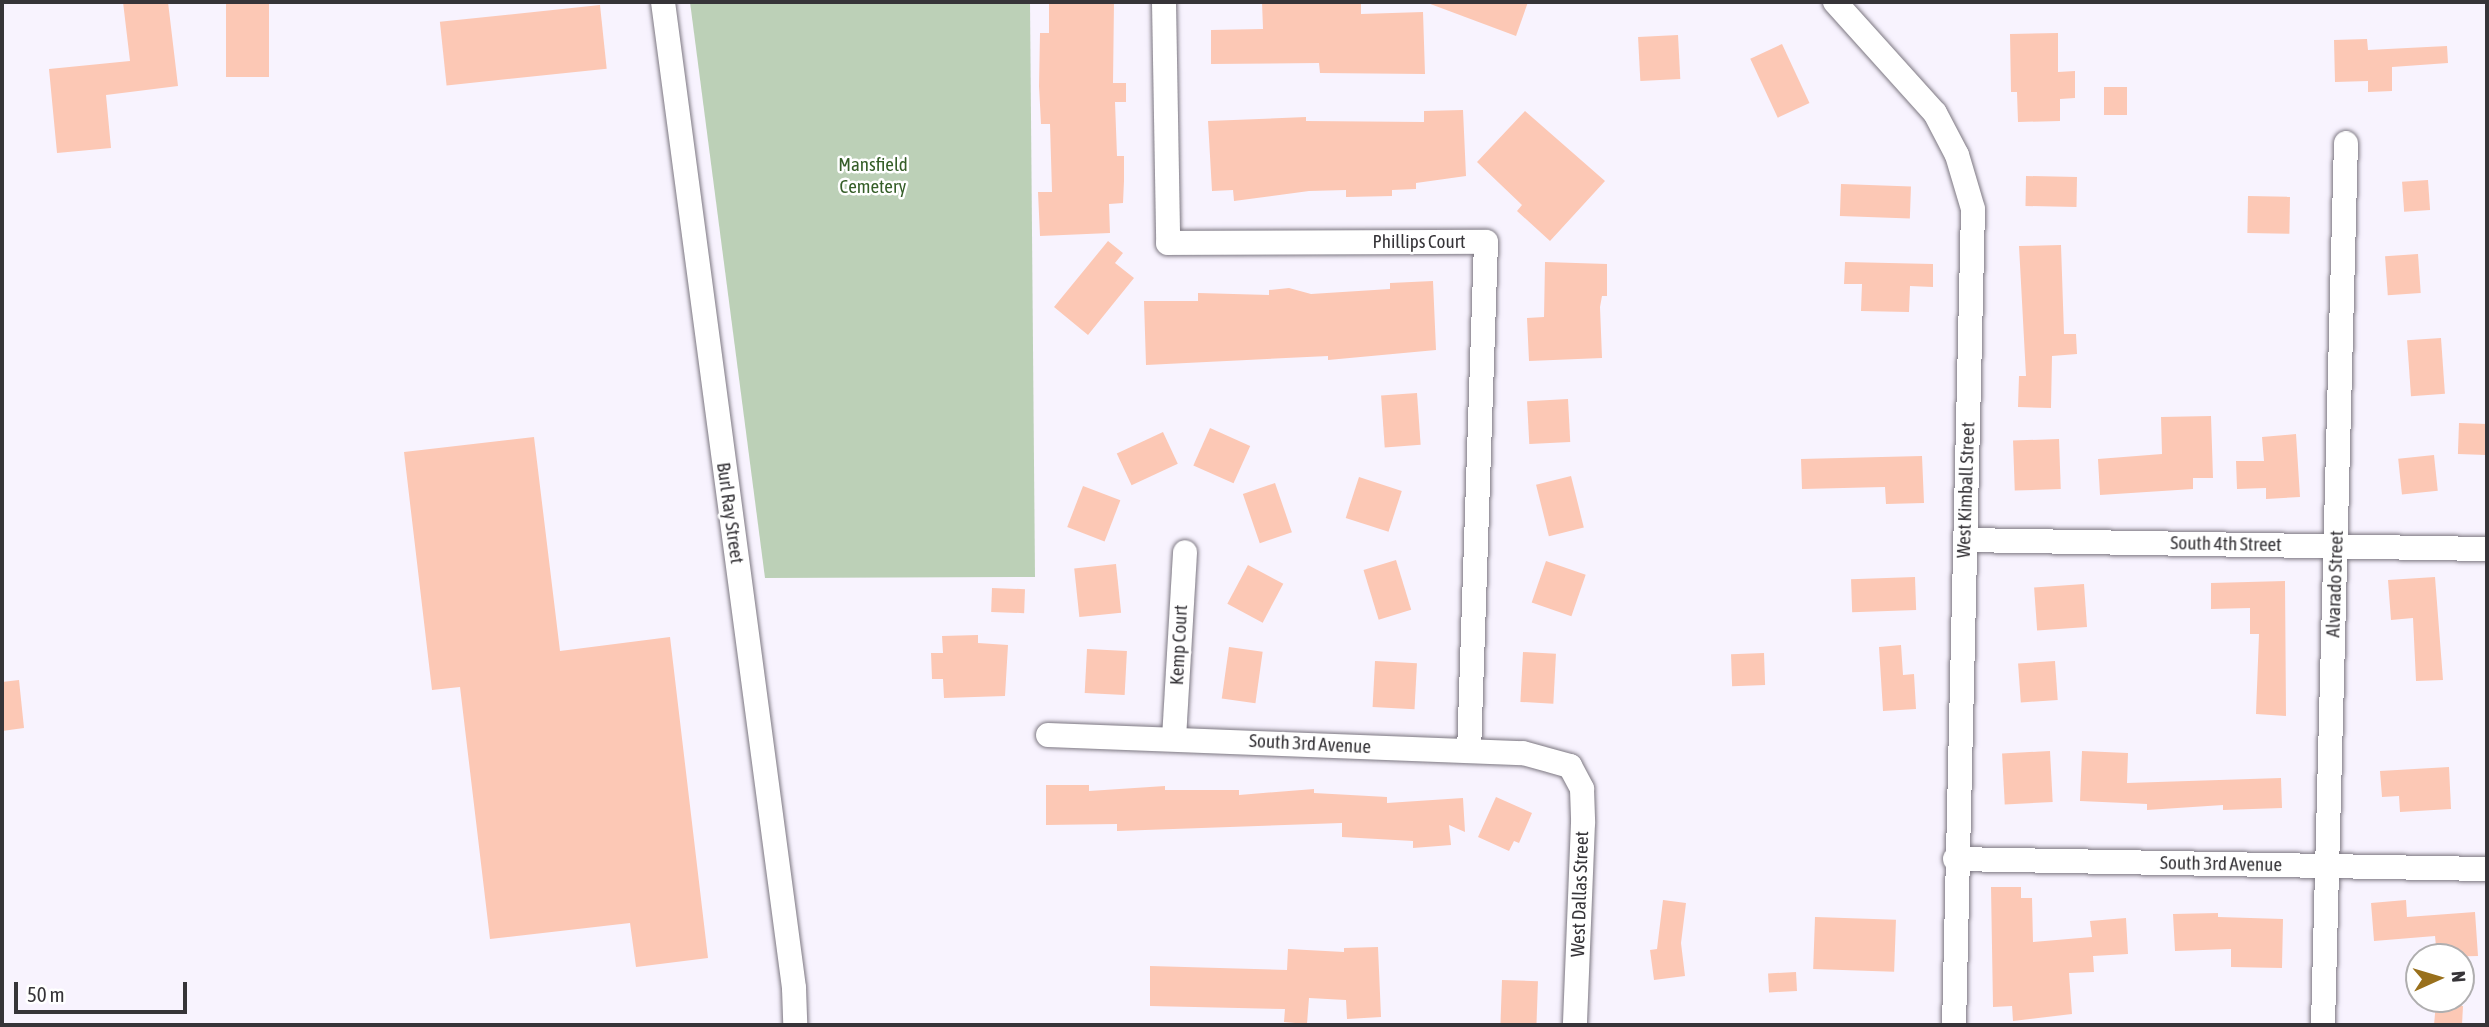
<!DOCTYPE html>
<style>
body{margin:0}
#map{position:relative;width:2489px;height:1027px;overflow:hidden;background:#f8f3fe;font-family:"Asap Condensed",sans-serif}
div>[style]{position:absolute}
.green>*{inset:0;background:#bcd0b7}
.building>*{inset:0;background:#fcc8b5;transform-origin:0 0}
.roads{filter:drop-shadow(0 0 2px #7c7781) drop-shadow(0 0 2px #7c7781)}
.street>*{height:24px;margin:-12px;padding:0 12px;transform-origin:12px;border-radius:12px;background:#fff}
span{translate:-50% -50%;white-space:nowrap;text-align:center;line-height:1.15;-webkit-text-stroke:5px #fff;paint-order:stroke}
.park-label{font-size:19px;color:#355e28}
.street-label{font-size:19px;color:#363438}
.frame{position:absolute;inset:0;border:4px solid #363438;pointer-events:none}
.north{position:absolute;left:2405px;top:943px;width:70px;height:70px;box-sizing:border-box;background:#fff;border:2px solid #afaeaf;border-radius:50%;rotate:86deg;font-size:19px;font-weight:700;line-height:28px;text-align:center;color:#363438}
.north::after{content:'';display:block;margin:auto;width:24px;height:32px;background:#99701c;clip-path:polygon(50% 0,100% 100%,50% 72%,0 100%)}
.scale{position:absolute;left:14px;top:982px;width:173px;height:32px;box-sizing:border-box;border:4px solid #363438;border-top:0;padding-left:9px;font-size:21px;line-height:24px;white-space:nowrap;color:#363438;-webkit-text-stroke:5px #fff;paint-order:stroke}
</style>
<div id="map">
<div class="green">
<i style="clip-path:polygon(690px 2px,1030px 2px,1035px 577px,765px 578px)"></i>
</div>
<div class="building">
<i style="clip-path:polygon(123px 2px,168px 2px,178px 86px,106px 95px,111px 148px,57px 153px,49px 69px,130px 61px)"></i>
<i style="left:226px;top:2px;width:43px;height:75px"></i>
<i style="clip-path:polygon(1049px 2px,1114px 2px,1113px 83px,1126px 83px,1126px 102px,1115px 102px,1117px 156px,1124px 156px,1124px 181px,1123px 203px,1109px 204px,1110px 233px,1040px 236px,1038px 192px,1052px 192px,1050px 124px,1041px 124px,1039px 86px,1040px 33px,1049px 33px)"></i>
<i style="clip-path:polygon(1262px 2px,1361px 2px,1361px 14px,1423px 12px,1425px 74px,1320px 73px,1319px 63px,1211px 64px,1211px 30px,1263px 29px)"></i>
<i style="clip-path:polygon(1425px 2px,1528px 2px,1516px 36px)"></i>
<i style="left:600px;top:5px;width:64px;height:161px;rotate:84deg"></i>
<i style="clip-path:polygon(2058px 33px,2058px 72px,2075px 71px,2075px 98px,2060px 99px,2060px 121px,2018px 122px,2017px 92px,2011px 92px,2010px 34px)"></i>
<i style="left:1678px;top:35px;width:44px;height:40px;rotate:87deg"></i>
<i style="clip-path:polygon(2367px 39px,2368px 50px,2447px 46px,2448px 63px,2392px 67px,2392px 91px,2368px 92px,2368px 81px,2335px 82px,2334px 40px)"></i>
<i style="left:1782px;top:44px;width:65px;height:35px;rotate:65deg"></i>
<i style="left:2104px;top:87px;width:23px;height:28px"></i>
<i style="clip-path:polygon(1463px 110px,1466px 176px,1416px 183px,1416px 189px,1392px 190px,1392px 196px,1346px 197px,1346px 190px,1309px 191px,1234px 201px,1233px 190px,1212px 191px,1208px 121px,1306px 117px,1306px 121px,1424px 122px,1424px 111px)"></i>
<i style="clip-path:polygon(1525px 111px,1605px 181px,1550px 241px,1517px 211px,1522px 205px,1477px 162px)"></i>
<i style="left:2026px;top:176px;width:51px;height:30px;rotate:1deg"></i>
<i style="left:2428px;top:180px;width:30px;height:26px;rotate:86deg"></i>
<i style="left:1841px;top:184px;width:70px;height:32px;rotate:2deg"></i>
<i style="left:2248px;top:196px;width:42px;height:37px;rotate:1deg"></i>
<i style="clip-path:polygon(1108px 241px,1123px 253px,1115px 263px,1134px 278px,1088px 335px,1054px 307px)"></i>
<i style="clip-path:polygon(2061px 245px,2064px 334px,2076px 334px,2077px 354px,2052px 356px,2051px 408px,2018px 407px,2019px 376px,2026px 376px,2019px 246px)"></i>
<i style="left:2418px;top:254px;width:39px;height:33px;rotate:86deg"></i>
<i style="clip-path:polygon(1545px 262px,1607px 264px,1607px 296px,1602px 296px,1600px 307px,1602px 358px,1529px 361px,1527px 318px,1544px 317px)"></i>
<i style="clip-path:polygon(1845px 262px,1933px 264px,1933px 287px,1910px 286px,1909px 312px,1861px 311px,1862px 284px,1844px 284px)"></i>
<i style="clip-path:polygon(1433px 281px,1436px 350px,1328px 360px,1328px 356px,1146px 365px,1144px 301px,1198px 301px,1198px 293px,1269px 295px,1269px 290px,1289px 288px,1311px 294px,1390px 289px,1390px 283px)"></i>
<i style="left:2441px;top:338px;width:56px;height:34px;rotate:86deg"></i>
<i style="left:1417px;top:393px;width:52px;height:36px;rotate:86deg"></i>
<i style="left:1568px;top:399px;width:43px;height:41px;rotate:87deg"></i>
<i style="clip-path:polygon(2211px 416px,2213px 478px,2193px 478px,2193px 489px,2100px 495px,2098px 459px,2162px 454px,2161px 417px)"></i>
<i style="left:2459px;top:423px;width:28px;height:31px;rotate:2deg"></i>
<i style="left:1210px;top:428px;width:44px;height:41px;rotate:24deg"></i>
<i style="left:1163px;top:432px;width:35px;height:51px;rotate:65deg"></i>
<i style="clip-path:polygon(2296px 434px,2300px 497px,2266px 499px,2266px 488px,2237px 489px,2236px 461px,2264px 461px,2262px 437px)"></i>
<i style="clip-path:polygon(534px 437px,560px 651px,670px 637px,708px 958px,636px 967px,630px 923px,490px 939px,460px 687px,432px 690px,404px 452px)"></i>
<i style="left:2059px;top:439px;width:50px;height:46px;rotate:88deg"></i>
<i style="left:2434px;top:455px;width:36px;height:36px;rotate:84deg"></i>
<i style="clip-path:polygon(1922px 456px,1924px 503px,1886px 504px,1885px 487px,1802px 489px,1801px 459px)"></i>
<i style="left:1571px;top:476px;width:53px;height:36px;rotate:76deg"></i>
<i style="left:1359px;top:477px;width:45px;height:43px;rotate:18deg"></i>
<i style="left:1275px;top:483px;width:52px;height:34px;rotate:71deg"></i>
<i style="left:1083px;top:486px;width:40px;height:44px;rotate:21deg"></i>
<i style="left:1396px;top:560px;width:52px;height:34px;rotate:73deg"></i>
<i style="left:1546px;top:561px;width:42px;height:44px;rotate:19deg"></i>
<i style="left:1116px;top:564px;width:49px;height:42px;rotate:84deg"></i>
<i style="left:1248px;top:565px;width:40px;height:44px;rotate:28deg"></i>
<i style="left:1915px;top:577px;width:33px;height:64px;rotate:88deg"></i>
<i style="clip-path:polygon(2435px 577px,2443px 680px,2416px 681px,2413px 618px,2391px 620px,2388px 580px)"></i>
<i style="clip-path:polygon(2285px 581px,2286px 716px,2256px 714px,2259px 634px,2250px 634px,2250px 608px,2211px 609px,2211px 583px)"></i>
<i style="left:2084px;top:584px;width:43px;height:50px;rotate:86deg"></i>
<i style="left:992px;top:588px;width:33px;height:24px;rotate:2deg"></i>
<i style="clip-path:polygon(978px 635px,978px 643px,1008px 645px,1005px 696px,944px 698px,943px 679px,932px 679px,931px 653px,943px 653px,942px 636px)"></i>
<i style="clip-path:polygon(1901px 645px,1903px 675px,1914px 674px,1916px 709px,1883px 711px,1879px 647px)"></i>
<i style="left:1229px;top:647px;width:34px;height:52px;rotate:8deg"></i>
<i style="left:1087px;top:649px;width:40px;height:44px;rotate:3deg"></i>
<i style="left:1523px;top:652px;width:33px;height:50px;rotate:3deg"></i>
<i style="left:1764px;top:653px;width:32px;height:33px;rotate:88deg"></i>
<i style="left:1375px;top:661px;width:42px;height:46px;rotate:3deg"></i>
<i style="left:2055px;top:661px;width:39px;height:37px;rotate:86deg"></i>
<i style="clip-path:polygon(19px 680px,24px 728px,2px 731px,2px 682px)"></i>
<i style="left:2050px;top:751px;width:51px;height:48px;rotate:87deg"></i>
<i style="clip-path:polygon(2082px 751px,2128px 753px,2127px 783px,2281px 778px,2282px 808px,2223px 810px,2223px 805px,2147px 810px,2147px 804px,2080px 801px)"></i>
<i style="clip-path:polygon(2449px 767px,2451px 809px,2400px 812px,2399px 796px,2382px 797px,2380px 771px)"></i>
<i style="clip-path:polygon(1046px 785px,1089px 785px,1089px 791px,1165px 786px,1165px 790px,1239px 790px,1239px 795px,1314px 789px,1314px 793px,1387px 797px,1387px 803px,1463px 798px,1465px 832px,1449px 825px,1451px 845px,1413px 848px,1413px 841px,1342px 837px,1342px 823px,1117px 831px,1117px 824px,1046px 825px)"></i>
<i style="clip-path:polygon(1496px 797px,1532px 813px,1519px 843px,1514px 841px,1509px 851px,1478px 837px)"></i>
<i style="clip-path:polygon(1991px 887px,2021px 887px,2021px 898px,2032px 898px,2033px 942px,2092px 937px,2090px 921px,2126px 918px,2128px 954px,2093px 956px,2094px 972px,2069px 973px,2072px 1014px,2013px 1021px,2012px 1006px,1993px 1007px)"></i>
<i style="clip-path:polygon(1663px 900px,1686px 903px,1681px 943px,1685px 976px,1654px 980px,1650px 950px,1657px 949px)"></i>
<i style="clip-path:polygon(2406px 900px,2407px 917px,2475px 912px,2478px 956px,2437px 957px,2435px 936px,2374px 941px,2371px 903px)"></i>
<i style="clip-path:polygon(2218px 913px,2218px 917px,2283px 919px,2282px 968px,2231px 967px,2231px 949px,2175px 951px,2173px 914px)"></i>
<i style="left:1815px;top:917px;width:81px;height:52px;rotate:2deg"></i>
<i style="clip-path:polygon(1378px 947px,1381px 1017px,1347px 1019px,1346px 1000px,1309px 998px,1307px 1024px,1284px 1022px,1285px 1009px,1150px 1006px,1150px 966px,1287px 970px,1288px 949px,1344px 952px,1344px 948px)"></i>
<i style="left:1796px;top:972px;width:19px;height:28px;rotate:87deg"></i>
<i style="left:1502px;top:980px;width:36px;height:45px;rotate:2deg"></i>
<i style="clip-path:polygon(2436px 1003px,2463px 1006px,2462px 1025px,2434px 1025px)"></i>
</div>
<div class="roads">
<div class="street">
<i style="left:663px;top:2px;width:995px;rotate:82.43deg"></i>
<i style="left:794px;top:988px;width:37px;rotate:88deg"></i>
<i style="left:1164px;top:2px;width:241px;rotate:89deg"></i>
<i style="left:1168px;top:243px;width:318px;rotate:-0.2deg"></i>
<i style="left:1486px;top:242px;width:509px;rotate:91.91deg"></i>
<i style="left:1835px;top:2px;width:149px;rotate:48deg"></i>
<i style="left:1935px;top:113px;width:47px;rotate:62.4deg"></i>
<i style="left:1957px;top:155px;width:56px;rotate:73.5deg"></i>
<i style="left:1973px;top:209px;width:816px;rotate:91.33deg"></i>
<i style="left:1965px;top:540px;width:522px;rotate:0.99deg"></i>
<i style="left:1048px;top:735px;width:475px;rotate:2.2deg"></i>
<i style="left:1523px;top:753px;width:49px;rotate:15.5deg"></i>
<i style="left:1570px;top:766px;width:26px;rotate:62deg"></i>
<i style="left:1582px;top:789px;width:34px;rotate:88deg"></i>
<i style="left:1583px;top:823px;width:202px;rotate:92.3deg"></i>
<i style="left:1174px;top:738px;width:186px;rotate:-86.6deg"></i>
<i style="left:1955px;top:859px;width:532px;rotate:1.08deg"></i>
<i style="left:2323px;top:1025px;width:882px;rotate:-88.51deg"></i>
</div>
</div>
<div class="park-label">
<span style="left:873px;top:176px">Mansfield<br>Cemetery</span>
</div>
<div class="street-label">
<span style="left:1419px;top:242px">Phillips Court</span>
<span style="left:1966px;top:490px;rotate:-88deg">West Kimball Street</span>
<span style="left:730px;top:513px;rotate:82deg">Burl Ray Street</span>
<span style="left:2226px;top:544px;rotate:1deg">South 4th Street</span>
<span style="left:2335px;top:584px;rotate:-88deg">Alvarado Street</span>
<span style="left:1179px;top:645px;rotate:-87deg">Kemp Court</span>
<span style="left:1310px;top:744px;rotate:3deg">South 3rd Avenue</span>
<span style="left:2221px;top:864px;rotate:1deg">South 3rd Avenue</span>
<span style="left:1580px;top:894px;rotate:-88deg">West Dallas Street</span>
</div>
<div class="frame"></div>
<div class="north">N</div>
<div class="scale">50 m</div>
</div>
